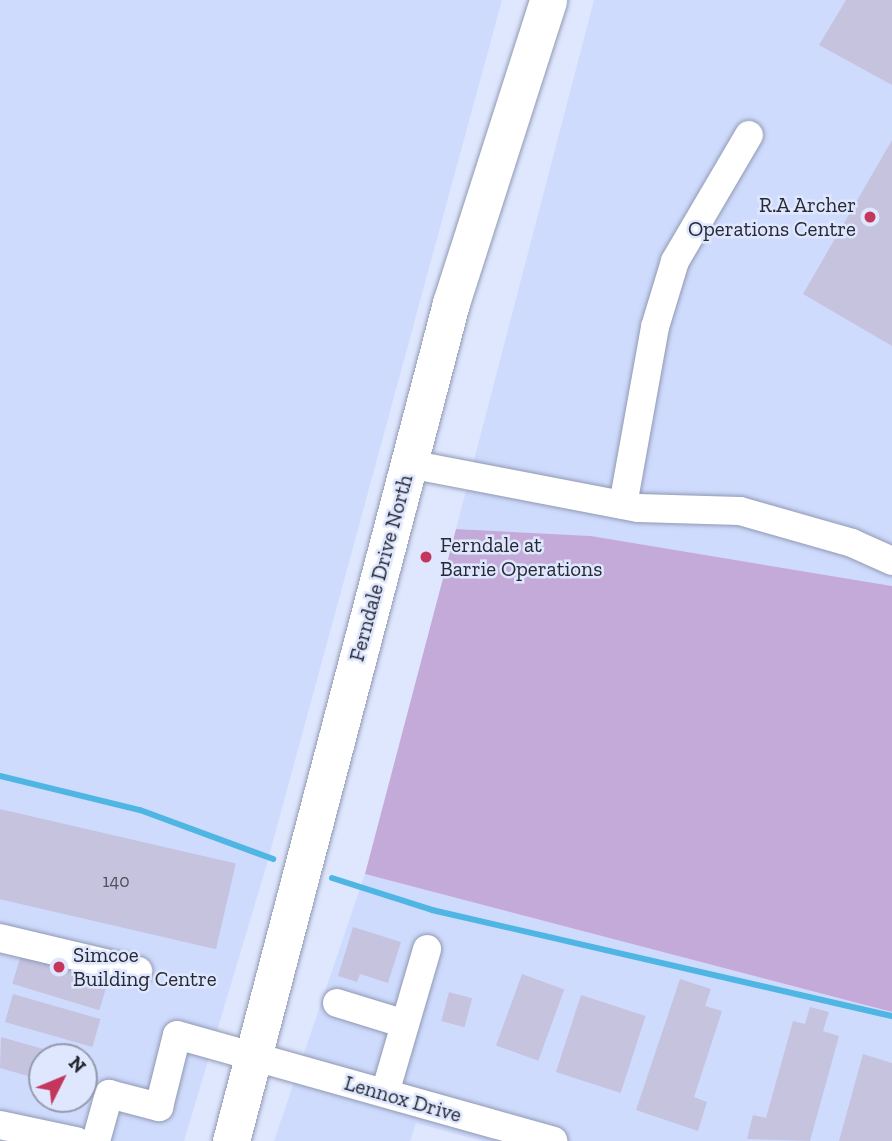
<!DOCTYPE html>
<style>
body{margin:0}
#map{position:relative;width:892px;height:1141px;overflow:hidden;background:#dfe7fe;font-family:"Zilla Slab",serif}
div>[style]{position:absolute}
.built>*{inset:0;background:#cfdbfd}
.green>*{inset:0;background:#c4aad9}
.stream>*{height:6px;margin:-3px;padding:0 3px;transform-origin:3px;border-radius:3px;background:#4fb5e2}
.building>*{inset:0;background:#c6c3df;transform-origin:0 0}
.roads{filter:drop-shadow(0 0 2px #9099b3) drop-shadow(0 0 2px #9099b3)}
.minor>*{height:28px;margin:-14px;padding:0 14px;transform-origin:14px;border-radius:14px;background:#fff}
.major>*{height:37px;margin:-18.5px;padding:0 18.5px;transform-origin:18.5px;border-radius:18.5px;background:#fff}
.dots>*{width:19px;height:19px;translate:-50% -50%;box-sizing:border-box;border:4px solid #dfe7fe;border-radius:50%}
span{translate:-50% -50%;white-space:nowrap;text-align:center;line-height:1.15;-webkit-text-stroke:5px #dfe7fe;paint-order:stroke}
.number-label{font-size:18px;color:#4d505e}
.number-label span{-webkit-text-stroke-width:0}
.poi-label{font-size:21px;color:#252933}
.right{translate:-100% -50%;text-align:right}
.left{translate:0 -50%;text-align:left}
.street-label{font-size:21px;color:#252933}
.north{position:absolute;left:28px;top:1043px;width:70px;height:70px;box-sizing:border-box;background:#dfe7fe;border:2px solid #959bad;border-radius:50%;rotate:47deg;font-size:19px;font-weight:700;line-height:28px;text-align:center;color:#252933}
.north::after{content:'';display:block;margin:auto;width:24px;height:32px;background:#c5365c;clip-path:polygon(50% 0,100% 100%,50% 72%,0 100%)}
</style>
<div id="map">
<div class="built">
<i style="clip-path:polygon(evenodd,0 0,502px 0,266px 867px,184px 1141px,0 1141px,0 0,42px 1057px,84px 1057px,84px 1099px,42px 1099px,42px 1057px)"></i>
<i style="clip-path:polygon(594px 0,892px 0,892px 586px,591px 536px,456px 529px)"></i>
<i style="clip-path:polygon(365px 874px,892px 1012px,892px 1141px,482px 1141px,416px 1123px,410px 1141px,274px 1141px)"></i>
</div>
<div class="green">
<i style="clip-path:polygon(456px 529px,591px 536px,892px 586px,892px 1012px,365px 874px)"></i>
</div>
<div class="stream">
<i style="left:0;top:776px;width:144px;rotate:13.7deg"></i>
<i style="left:140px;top:810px;width:142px;rotate:20.2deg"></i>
<i style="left:332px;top:878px;width:105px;rotate:17.7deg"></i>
<i style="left:432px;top:910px;width:472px;rotate:13deg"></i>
</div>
<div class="building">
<i style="clip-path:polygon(846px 0,892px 0,892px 85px,819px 45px)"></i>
<i style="clip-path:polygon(892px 140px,892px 346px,803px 294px)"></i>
<i style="left:0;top:809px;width:242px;height:88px;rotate:13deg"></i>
<i style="clip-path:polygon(353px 927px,401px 942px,388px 983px,360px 974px,357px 982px,338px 976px)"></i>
<i style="left:21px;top:955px;width:91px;height:30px;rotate:17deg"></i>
<i style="left:522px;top:974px;width:45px;height:76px;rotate:20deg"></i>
<i style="clip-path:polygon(680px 979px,711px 989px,705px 1006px,722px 1011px,694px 1097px,707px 1102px,698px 1131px,636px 1110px)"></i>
<i style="left:449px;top:992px;width:24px;height:30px;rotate:15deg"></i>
<i style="left:13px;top:994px;width:91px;height:29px;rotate:16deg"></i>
<i style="left:581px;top:995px;width:68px;height:81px;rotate:18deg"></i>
<i style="clip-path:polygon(810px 1007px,829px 1012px,823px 1031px,839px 1036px,810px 1141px,747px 1139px,753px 1115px,766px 1118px,793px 1021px,805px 1024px)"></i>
<i style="clip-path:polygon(1px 1037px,68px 1056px,68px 1057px,42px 1057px,42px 1080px,0 1068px)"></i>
<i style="clip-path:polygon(863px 1054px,892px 1063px,892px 1141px,839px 1141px)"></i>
</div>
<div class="roads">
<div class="minor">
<i style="left:409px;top:464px;width:233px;rotate:10.9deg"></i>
<i style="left:638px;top:508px;width:102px;rotate:1.7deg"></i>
<i style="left:740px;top:511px;width:116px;rotate:15.9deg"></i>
<i style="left:852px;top:543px;width:44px;rotate:24.2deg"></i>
<i style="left:623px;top:505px;width:181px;rotate:-79.8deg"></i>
<i style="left:655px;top:327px;width:69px;rotate:-73.1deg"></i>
<i style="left:675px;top:261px;width:146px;rotate:-59.6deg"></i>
<i style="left:0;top:938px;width:142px;rotate:13.4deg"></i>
<i style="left:337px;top:1003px;width:71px;rotate:17.2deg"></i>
<i style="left:385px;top:1093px;width:150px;rotate:-73.7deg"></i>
<i style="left:0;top:1125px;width:78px;rotate:11.9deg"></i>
<i style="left:96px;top:1141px;width:49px;rotate:-74.5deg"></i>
<i style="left:109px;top:1094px;width:52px;rotate:14.6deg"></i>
<i style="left:159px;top:1107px;width:74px;rotate:-76deg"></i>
<i style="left:177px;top:1035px;width:391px;rotate:15.7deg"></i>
</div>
<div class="major">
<i style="left:231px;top:1141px;width:866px;rotate:-75.29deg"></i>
<i style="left:451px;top:303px;width:318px;rotate:-72.2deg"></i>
</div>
</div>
<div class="dots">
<i style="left:870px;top:217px;background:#c5365c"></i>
<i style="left:426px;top:557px;background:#c5365c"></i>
<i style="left:59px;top:967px;background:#c5365c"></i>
</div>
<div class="number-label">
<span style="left:116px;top:881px">140</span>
</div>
<div class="poi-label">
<span class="right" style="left:856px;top:217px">R.A Archer<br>Operations Centre</span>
<span class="left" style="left:440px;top:557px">Ferndale at<br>Barrie Operations</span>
<span class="left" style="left:73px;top:967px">Simcoe<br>Building Centre</span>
</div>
<div class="street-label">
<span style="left:381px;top:568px;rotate:-75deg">Ferndale Drive North</span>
<span style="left:403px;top:1099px;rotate:16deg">Lennox Drive</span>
</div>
<div class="north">N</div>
</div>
